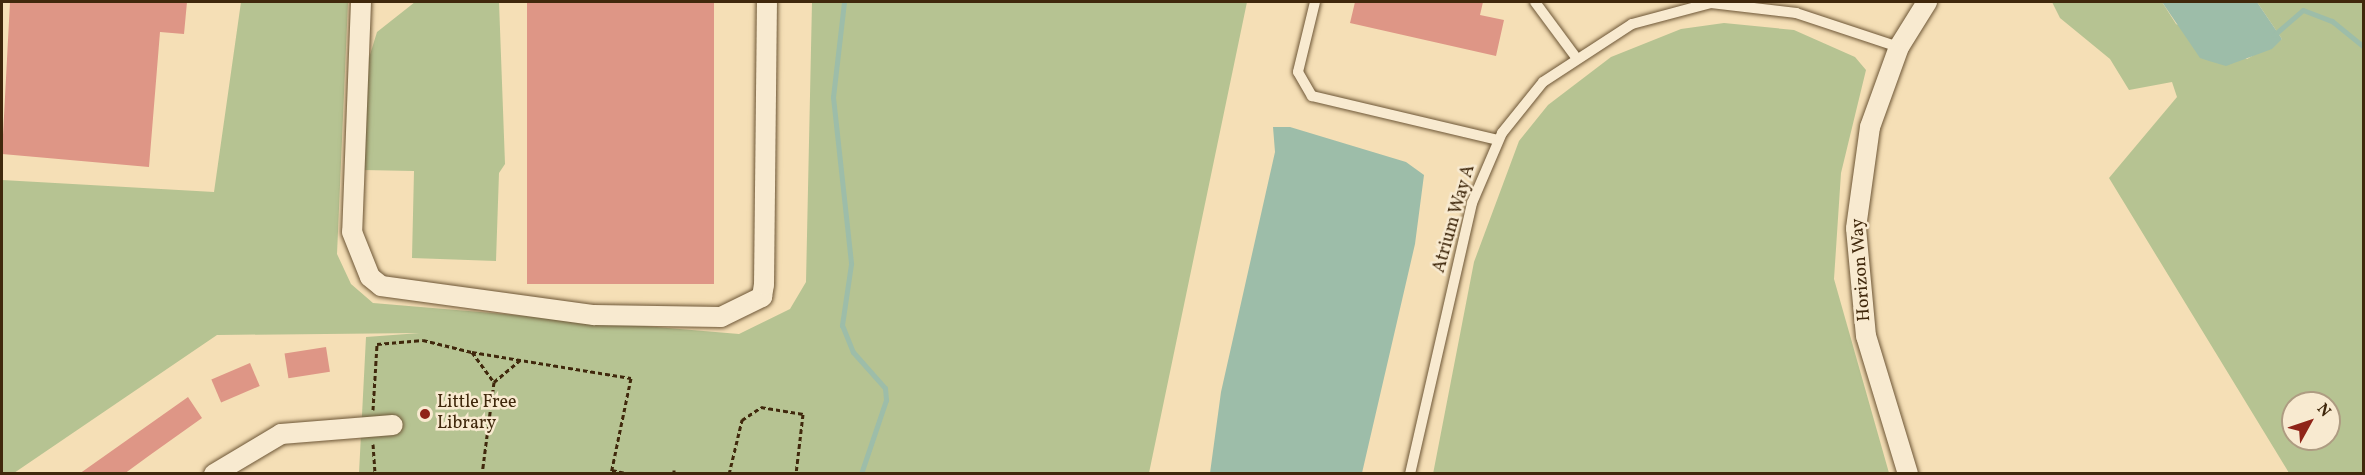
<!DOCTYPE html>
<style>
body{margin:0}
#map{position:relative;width:2365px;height:475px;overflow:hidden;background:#f5dfb6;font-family:Vollkorn,serif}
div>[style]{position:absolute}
.green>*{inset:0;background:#b6c392}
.water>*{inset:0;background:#9dbda9}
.stream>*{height:5px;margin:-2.5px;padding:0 2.5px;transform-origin:2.5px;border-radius:2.5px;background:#9dbda9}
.building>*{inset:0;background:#de9686;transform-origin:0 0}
.path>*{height:3px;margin-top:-1.5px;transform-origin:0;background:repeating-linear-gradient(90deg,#40280c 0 4.5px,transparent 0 7.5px)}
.roads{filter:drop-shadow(0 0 2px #6d5636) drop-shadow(0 0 2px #6d5636)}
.service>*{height:10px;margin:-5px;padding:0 5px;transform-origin:5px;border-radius:5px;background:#f8ead0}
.minor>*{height:20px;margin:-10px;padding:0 10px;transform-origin:10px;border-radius:10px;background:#f8ead0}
.dots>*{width:16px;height:16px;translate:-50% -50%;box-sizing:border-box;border:3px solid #f8ead0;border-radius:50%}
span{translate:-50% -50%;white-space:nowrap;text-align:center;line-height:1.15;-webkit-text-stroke:5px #f8ead0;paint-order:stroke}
.street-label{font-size:18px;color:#40280c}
.poi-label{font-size:18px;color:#40280c}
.left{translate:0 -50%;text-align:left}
.frame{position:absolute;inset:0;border:3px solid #40280c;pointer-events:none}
.north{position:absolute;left:2281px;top:391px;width:60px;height:60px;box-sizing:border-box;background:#f8ead0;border:2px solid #ae9c82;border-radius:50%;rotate:50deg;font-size:16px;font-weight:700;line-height:24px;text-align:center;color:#40280c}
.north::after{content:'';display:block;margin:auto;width:21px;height:27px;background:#8f2418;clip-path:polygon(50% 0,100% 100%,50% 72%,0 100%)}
</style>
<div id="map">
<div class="green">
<i style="clip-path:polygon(241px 2px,348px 2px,337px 254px,351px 284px,373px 303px,739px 334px,790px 309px,806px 282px,812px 2px,1247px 2px,1149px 473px,359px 473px,366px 337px,420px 333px,217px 335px,14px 473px,2px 473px,2px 180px,214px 192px)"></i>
<i style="clip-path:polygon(415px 2px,499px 2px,505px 164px,499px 173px,496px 261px,412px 258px,414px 171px,363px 170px,369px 58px,377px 32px)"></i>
<i style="clip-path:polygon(evenodd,2052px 2px,2162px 2px,2176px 24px,2247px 59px,2282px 39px,2257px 2px,2363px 2px,2363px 473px,2289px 473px,2109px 178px,2177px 97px,2172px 82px,2129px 90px,2110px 59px,2060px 18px,2052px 2px,2293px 403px,2329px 403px,2329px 439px,2293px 439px,2293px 403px)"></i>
<i style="clip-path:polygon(1724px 23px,1794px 30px,1855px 57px,1866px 70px,1841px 173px,1834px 279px,1889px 473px,1433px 474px,1474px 262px,1519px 141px,1548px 105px,1611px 57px,1681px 29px)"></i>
</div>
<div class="water">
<i style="clip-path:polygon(2162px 2px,2257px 2px,2282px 39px,2272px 49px,2226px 66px,2209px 61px,2200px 58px)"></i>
<i style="clip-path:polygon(1273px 127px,1290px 127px,1406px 162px,1424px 175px,1415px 244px,1362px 473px,1210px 473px,1221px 392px,1275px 152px)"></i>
</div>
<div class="stream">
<i style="left:844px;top:2px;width:96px;rotate:96.6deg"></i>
<i style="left:833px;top:97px;width:168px;rotate:83.8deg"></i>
<i style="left:851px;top:264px;width:62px;rotate:98.4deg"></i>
<i style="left:842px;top:325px;width:29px;rotate:68deg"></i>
<i style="left:853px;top:352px;width:48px;rotate:48.4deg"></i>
<i style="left:885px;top:388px;width:12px;rotate:85deg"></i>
<i style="left:886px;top:400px;width:78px;rotate:108.7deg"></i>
<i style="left:2274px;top:35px;width:38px;rotate:-41deg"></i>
<i style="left:2303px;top:10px;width:31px;rotate:21deg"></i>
<i style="left:2332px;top:21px;width:41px;rotate:39.1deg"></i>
</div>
<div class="building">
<i style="clip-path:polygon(10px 2px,187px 2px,184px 34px,160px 32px,149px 167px,2px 154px)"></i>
<i style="left:527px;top:2px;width:187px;height:282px"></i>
<i style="clip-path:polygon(1355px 2px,1483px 2px,1480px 15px,1504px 20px,1496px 56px,1350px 23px)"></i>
<i style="left:326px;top:347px;width:25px;height:42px;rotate:81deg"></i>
<i style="left:250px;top:363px;width:25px;height:42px;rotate:67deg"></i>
<i style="clip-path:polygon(188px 397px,202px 418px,150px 455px,124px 474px,79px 474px)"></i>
</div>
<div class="path">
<i style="left:472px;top:352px;width:161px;rotate:9.3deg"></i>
<i style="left:631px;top:378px;width:98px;rotate:101.8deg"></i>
<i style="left:494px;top:382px;width:34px;rotate:-40deg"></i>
<i style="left:373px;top:410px;width:66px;rotate:-86.5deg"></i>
<i style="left:377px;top:344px;width:46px;rotate:-5deg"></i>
<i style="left:423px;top:340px;width:50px;rotate:13.8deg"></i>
<i style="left:472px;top:352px;width:37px;rotate:54deg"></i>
<i style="left:494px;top:382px;width:93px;rotate:97.4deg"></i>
<i style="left:373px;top:444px;width:30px;rotate:86deg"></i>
<i style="left:612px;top:470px;width:17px;rotate:13deg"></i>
<i style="left:674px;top:474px;width:4px;rotate:-90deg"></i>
<i style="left:729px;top:474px;width:56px;rotate:-76.5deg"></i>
<i style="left:742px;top:420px;width:23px;rotate:-34deg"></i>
<i style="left:761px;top:407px;width:43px;rotate:9.5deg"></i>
<i style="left:803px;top:414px;width:60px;rotate:96.7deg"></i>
</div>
<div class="roads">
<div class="service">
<i style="left:1315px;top:2px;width:72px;rotate:103.7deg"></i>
<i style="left:1298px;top:72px;width:28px;rotate:60deg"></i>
<i style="left:1312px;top:96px;width:191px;rotate:13.3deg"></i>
<i style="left:1535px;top:2px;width:67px;rotate:53.5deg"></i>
<i style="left:1410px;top:474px;width:278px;rotate:-77.1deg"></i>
<i style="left:1472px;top:203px;width:76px;rotate:-66.8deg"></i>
<i style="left:1502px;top:133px;width:65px;rotate:-51.2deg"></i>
<i style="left:1543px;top:82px;width:106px;rotate:-33.1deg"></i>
<i style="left:1632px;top:24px;width:82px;rotate:-14.9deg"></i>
<i style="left:1711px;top:3px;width:86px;rotate:6.7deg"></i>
<i style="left:1796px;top:13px;width:108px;rotate:18.3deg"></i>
</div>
<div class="minor">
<i style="left:361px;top:2px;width:230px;rotate:92.2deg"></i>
<i style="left:352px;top:232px;width:48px;rotate:68.2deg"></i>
<i style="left:370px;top:277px;width:14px;rotate:39deg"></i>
<i style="left:381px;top:286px;width:215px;rotate:7.8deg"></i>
<i style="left:594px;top:315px;width:127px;rotate:0.9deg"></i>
<i style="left:721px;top:317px;width:46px;rotate:-26deg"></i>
<i style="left:762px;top:297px;width:12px;rotate:-81deg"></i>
<i style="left:764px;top:285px;width:283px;rotate:-89.4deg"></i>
<i style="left:214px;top:474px;width:78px;rotate:-30.8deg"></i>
<i style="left:281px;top:434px;width:112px;rotate:-4.6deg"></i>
<i style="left:1908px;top:474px;width:144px;rotate:-106.9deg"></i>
<i style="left:1866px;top:336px;width:108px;rotate:-95.3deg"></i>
<i style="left:1856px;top:228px;width:102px;rotate:-82.1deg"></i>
<i style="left:1870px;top:127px;width:85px;rotate:-70.1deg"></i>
<i style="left:1899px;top:47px;width:53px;rotate:-58.1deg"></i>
</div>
</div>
<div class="dots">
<i style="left:425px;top:414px;background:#8f2418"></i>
</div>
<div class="street-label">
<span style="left:1455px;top:219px;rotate:-74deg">Atrium Way A</span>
<span style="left:1862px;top:270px;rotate:-94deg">Horizon Way</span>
</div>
<div class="poi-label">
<span class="left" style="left:437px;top:414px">Little Free<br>Library</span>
</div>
<div class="frame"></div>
<div class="north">N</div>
</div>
